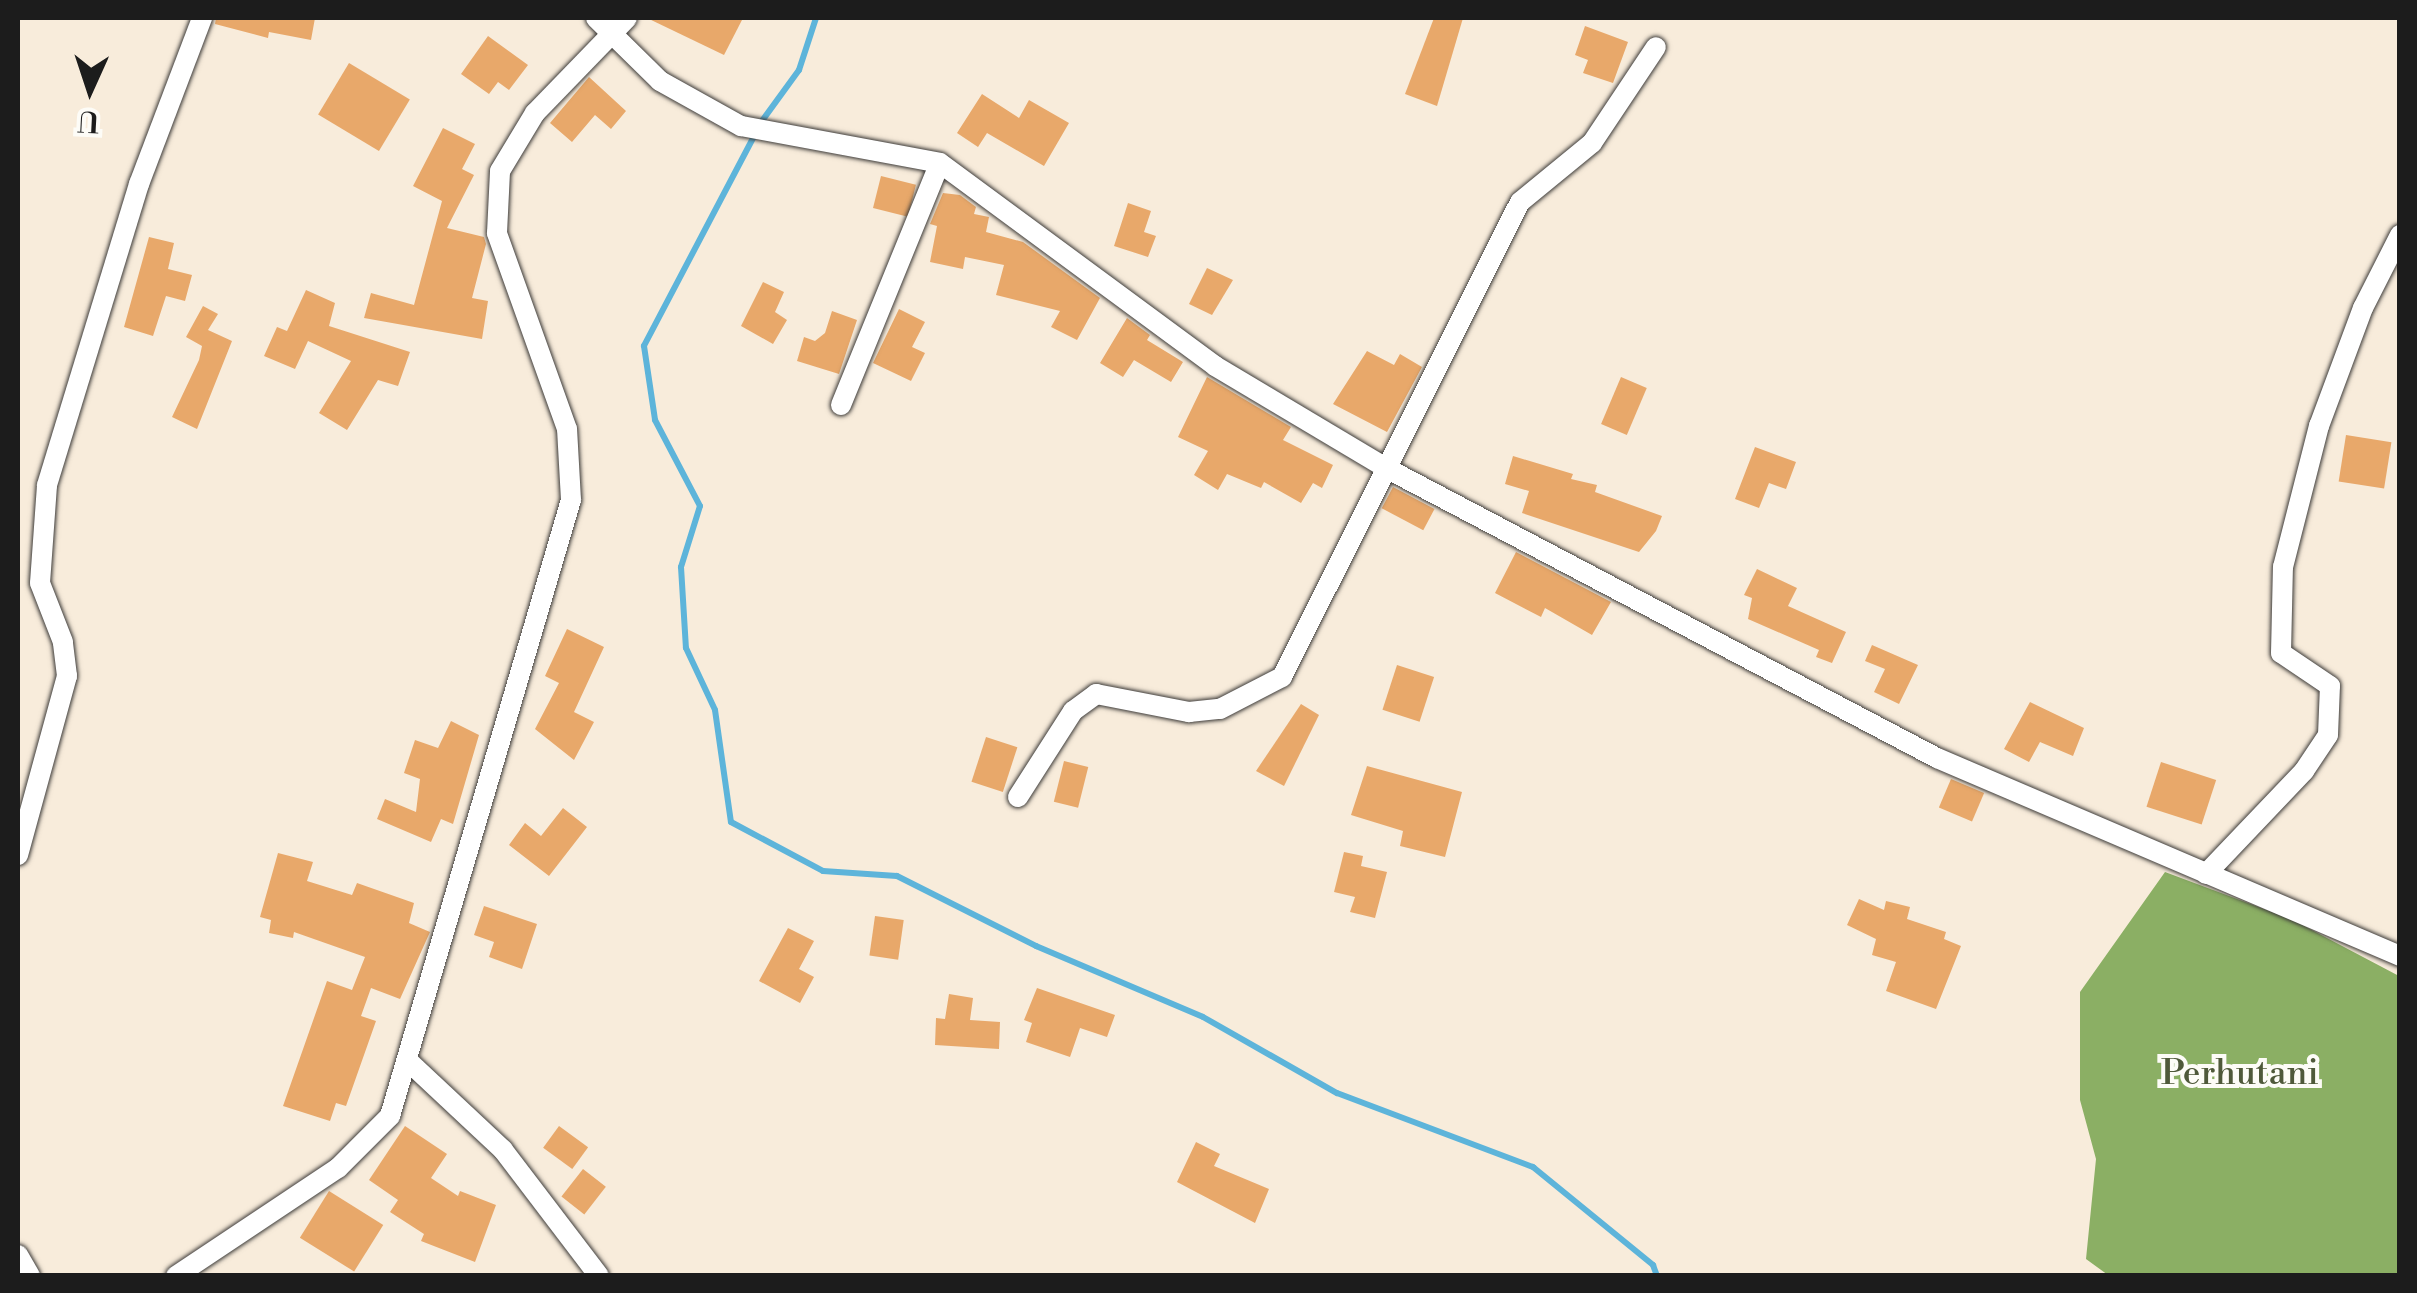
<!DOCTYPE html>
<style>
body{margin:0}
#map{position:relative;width:2417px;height:1293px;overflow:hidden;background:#f8ecdb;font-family:"Libre Bodoni",serif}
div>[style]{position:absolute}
.forest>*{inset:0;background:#8baf64}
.stream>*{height:6px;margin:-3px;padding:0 3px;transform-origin:3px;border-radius:3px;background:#5db4da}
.building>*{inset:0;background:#e8a86a;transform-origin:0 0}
.roads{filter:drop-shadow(0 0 2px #3d3b39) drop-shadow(0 0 2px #3d3b39)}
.minor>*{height:20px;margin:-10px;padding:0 10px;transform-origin:10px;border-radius:10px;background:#fff}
span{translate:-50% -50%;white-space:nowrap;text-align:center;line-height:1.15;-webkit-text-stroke:8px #fdfcf7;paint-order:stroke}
.park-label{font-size:35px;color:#4f593a}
.frame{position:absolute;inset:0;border:20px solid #1c1c1c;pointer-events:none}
.north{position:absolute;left:40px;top:40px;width:100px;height:100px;-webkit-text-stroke:8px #fdfcf7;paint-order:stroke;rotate:183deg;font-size:28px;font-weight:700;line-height:40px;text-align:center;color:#1c1c1c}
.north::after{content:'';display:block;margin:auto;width:35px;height:45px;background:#1c1c1c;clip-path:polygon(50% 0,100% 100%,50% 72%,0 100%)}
</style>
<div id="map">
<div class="forest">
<i style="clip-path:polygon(2165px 872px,2291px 919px,2399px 976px,2399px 1275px,2108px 1275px,2086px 1259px,2096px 1159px,2080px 1100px,2080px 992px)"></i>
</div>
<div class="stream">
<i style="left:816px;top:18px;width:55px;rotate:108.1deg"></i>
<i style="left:799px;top:70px;width:63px;rotate:126deg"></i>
<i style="left:762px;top:121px;width:254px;rotate:117.7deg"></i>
<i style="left:644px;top:346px;width:75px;rotate:81.5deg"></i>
<i style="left:655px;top:420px;width:97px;rotate:62.4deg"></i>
<i style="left:700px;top:506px;width:64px;rotate:107.3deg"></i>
<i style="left:681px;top:567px;width:81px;rotate:86.5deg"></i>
<i style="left:686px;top:648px;width:68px;rotate:64.9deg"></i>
<i style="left:715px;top:710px;width:113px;rotate:81.9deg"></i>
<i style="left:731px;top:822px;width:104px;rotate:28deg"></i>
<i style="left:823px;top:871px;width:74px;rotate:3.9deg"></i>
<i style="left:897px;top:876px;width:156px;rotate:26.7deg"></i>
<i style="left:1036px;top:946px;width:181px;rotate:23deg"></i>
<i style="left:1203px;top:1017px;width:154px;rotate:29.6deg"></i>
<i style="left:1337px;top:1093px;width:210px;rotate:20.7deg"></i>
<i style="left:1533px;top:1167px;width:155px;rotate:39.2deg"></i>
<i style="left:1653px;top:1265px;width:12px;rotate:70deg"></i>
</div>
<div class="building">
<i style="clip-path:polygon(216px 18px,315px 18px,311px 40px,269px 32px,268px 38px,215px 24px)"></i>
<i style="clip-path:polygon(647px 18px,743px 18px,724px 55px)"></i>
<i style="clip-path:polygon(1434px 18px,1463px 18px,1437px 106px,1405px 94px)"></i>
<i style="clip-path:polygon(1585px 26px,1628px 42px,1613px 83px,1583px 73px,1588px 60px,1575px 55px)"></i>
<i style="clip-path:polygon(488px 36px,528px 65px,509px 90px,498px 82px,489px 94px,461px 74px)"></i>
<i style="left:349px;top:63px;width:71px;height:60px;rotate:31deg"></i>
<i style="clip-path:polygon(589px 77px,626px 111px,611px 129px,595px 115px,572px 142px,550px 123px)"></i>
<i style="clip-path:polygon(982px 94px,1019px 118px,1029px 100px,1069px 123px,1044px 166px,987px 133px,978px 147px,957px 133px)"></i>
<i style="clip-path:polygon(443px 128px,475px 144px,462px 169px,474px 175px,447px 228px,484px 237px,486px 244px,472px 298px,488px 301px,482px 339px,364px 318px,371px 293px,414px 305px,442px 201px,413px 186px)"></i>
<i style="left:881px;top:176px;width:36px;height:33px;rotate:14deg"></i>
<i style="clip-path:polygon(943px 193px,960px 195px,976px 207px,974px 214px,989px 217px,986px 232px,1023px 242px,1100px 298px,1077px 340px,1051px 327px,1060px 311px,996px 295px,1004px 265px,965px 257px,963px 269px,930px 262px,937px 226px,930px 224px)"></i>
<i style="clip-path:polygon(1128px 203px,1151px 211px,1144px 232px,1156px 236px,1148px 257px,1114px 246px)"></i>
<i style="clip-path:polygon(149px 237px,174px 243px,168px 269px,192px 275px,185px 301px,166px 296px,153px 336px,124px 327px)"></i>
<i style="clip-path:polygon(1207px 268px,1233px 280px,1212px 315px,1189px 304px)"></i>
<i style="clip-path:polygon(763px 282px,784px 292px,775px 312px,787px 320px,773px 344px,741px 326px)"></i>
<i style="clip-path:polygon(306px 290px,335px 303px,329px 326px,410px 352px,398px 386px,378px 380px,347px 430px,319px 413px,351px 361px,308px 341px,295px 369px,264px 356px,277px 327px,287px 331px)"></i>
<i style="clip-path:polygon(203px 306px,218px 314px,208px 330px,232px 341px,197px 429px,172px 417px,199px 360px,202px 346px,186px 337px)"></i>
<i style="clip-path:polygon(899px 309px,925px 322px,912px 347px,925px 353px,911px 381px,873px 363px)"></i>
<i style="clip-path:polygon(832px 311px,857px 320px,839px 374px,797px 361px,804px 337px,815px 341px,825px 333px)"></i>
<i style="clip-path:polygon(1127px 318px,1150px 335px,1147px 340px,1183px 362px,1171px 382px,1134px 360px,1123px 377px,1100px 363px)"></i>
<i style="clip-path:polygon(1367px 351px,1394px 365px,1400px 354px,1422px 367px,1387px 432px,1333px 404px)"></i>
<i style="clip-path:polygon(1207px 377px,1291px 427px,1283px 440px,1333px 465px,1322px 488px,1313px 483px,1301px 503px,1264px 482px,1261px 488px,1227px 474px,1218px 490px,1194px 475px,1208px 451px,1178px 437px)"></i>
<i style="left:1621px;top:377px;width:28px;height:51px;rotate:23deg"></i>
<i style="left:2346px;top:435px;width:46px;height:47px;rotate:9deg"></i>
<i style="clip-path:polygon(1755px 447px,1796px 462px,1786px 489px,1769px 483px,1759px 508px,1735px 499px)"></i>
<i style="clip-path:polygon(1513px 456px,1573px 474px,1571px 479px,1597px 485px,1595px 492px,1662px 516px,1656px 531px,1639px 552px,1522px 513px,1529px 491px,1505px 484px)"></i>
<i style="left:1393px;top:487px;width:47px;height:24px;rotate:28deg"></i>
<i style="clip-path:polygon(1516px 552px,1611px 602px,1592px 635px,1545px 608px,1541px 617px,1495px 593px)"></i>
<i style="clip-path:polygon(1757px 569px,1797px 588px,1788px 606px,1846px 632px,1832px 663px,1816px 657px,1819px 650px,1748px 619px,1752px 598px,1744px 595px)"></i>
<i style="clip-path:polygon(567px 629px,604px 647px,574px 712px,594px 722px,574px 760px,535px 729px,559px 683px,545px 676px)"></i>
<i style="clip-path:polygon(1872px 645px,1918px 665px,1899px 704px,1874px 692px,1885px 669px,1865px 661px)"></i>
<i style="left:1397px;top:665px;width:39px;height:47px;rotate:18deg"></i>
<i style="clip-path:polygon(2030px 702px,2084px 728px,2073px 756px,2040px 742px,2029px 762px,2004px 749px)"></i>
<i style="clip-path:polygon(1301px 704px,1319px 715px,1284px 786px,1256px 771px)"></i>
<i style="clip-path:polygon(451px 721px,479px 735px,453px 824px,441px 819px,431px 842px,377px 819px,385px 799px,416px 812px,420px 779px,404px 773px,415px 740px,438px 748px)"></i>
<i style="left:986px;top:737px;width:33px;height:47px;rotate:18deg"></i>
<i style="left:1064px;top:761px;width:25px;height:42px;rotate:14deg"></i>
<i style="left:2161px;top:762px;width:58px;height:47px;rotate:18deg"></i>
<i style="clip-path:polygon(1367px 766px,1462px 792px,1445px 857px,1400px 846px,1403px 831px,1351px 815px)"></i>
<i style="left:1951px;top:779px;width:36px;height:31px;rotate:23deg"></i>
<i style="clip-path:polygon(563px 808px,587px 827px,549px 876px,509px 845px,525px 823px,541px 836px)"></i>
<i style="clip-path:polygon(1344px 852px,1363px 856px,1361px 866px,1387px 872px,1375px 918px,1350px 912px,1355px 897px,1334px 892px)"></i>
<i style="clip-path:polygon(278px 853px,313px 862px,307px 881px,352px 895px,357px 883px,414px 903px,409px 923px,430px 932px,400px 999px,371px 988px,361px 1016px,376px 1021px,346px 1106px,336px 1103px,330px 1121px,283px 1106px,327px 981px,352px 990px,365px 957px,294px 932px,293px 938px,269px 933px,271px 920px,260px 917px)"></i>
<i style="clip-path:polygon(1859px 899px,1884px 910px,1886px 901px,1910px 907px,1907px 919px,1946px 932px,1944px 939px,1961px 946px,1936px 1009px,1886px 991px,1896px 962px,1872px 955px,1876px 939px,1847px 925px)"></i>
<i style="clip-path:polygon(484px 906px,537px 924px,522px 969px,489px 957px,494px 942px,474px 935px)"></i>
<i style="left:875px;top:916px;width:29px;height:40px;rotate:8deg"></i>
<i style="clip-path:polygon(788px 928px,814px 941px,799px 969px,814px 977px,800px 1003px,759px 981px)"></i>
<i style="clip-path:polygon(1037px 988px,1115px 1015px,1107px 1037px,1080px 1028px,1070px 1057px,1026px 1042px,1032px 1023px,1024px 1020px)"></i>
<i style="clip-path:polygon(949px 994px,973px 998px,970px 1020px,1000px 1022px,999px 1049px,935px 1045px,936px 1018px,945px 1019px)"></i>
<i style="clip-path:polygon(405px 1126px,447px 1154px,431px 1178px,458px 1196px,460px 1191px,496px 1205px,475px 1262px,421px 1241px,424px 1234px,390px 1212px,398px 1200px,369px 1180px)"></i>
<i style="left:559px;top:1126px;width:36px;height:27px;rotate:36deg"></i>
<i style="clip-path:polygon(1196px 1142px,1220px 1154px,1214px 1166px,1269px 1189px,1255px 1223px,1177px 1182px)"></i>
<i style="left:583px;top:1169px;width:29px;height:35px;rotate:38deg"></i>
<i style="left:329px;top:1191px;width:64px;height:55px;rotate:32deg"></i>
</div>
<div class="roads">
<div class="minor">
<i style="left:596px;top:18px;width:90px;rotate:44.5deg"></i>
<i style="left:660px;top:81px;width:93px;rotate:29.1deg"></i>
<i style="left:741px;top:126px;width:202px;rotate:10.5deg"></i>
<i style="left:940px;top:163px;width:342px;rotate:36.4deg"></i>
<i style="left:1215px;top:366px;width:199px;rotate:30.8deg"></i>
<i style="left:1386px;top:468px;width:623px;rotate:27.76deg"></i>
<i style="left:1937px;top:758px;width:504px;rotate:23.15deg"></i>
<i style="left:841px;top:405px;width:261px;rotate:-67.8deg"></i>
<i style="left:1018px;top:797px;width:102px;rotate:-57.4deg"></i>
<i style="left:1073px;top:711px;width:29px;rotate:-36deg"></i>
<i style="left:1096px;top:694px;width:95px;rotate:11deg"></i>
<i style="left:1189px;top:712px;width:31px;rotate:-6deg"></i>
<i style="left:1220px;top:709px;width:70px;rotate:-27.3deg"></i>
<i style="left:1282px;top:677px;width:531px;rotate:-63.39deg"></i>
<i style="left:1520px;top:202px;width:93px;rotate:-39.3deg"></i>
<i style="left:1592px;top:143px;width:115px;rotate:-56.3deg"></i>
<i style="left:18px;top:855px;width:186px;rotate:-74.7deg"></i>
<i style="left:67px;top:676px;width:34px;rotate:-97deg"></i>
<i style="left:63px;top:642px;width:63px;rotate:-111.3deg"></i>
<i style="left:40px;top:583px;width:98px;rotate:-85.9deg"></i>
<i style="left:47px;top:485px;width:315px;rotate:-73deg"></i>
<i style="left:139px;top:184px;width:178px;rotate:-69.2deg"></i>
<i style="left:2206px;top:874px;width:142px;rotate:-46.4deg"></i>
<i style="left:2304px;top:771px;width:43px;rotate:-56.3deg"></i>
<i style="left:2328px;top:735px;width:49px;rotate:-87.7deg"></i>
<i style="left:2330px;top:686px;width:59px;rotate:-146deg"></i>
<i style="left:2281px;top:653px;width:86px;rotate:-88.7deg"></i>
<i style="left:2283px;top:567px;width:146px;rotate:-75.7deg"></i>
<i style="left:2319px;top:426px;width:126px;rotate:-69.6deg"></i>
<i style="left:2363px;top:308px;width:82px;rotate:-63.1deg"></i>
<i style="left:408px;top:1061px;width:130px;rotate:43.1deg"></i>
<i style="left:503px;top:1150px;width:158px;rotate:52.7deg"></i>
<i style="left:18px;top:1255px;width:24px;rotate:60deg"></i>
<i style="left:176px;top:1276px;width:195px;rotate:-33.7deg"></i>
<i style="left:338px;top:1168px;width:74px;rotate:-45deg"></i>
<i style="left:390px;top:1116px;width:642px;rotate:-73.63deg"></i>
<i style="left:571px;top:500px;width:71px;rotate:-93.2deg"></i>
<i style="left:567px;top:429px;width:208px;rotate:-109.7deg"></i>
<i style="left:497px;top:233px;width:62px;rotate:-87.2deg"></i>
<i style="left:500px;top:171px;width:68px;rotate:-58.9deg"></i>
<i style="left:535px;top:113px;width:132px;rotate:-45.9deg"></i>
</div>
</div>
<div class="park-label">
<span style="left:2240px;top:1074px">Perhutani</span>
</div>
<div class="frame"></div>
<div class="north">U</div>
</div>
